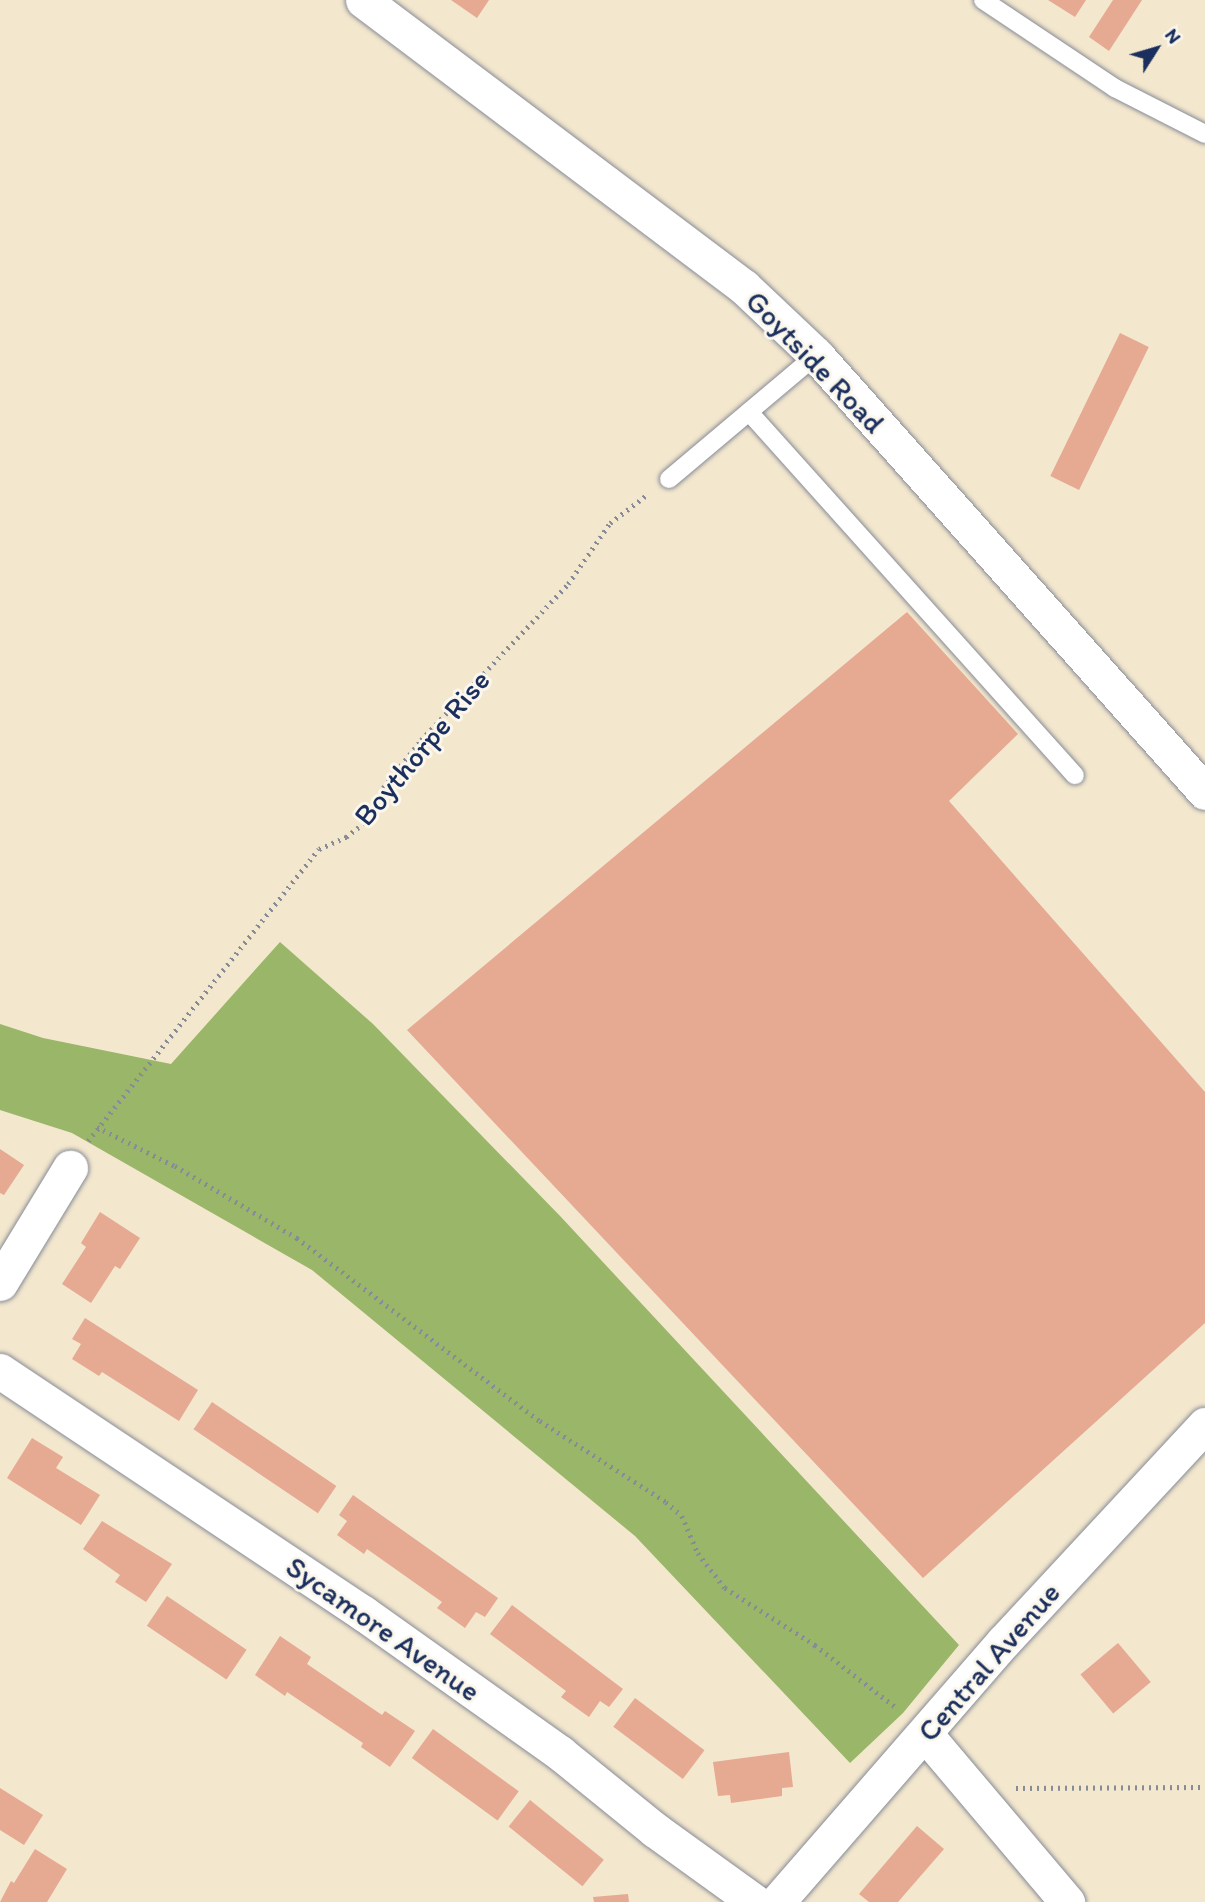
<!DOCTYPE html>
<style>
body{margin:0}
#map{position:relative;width:1205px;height:1902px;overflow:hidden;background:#f3e7ce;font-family:Itim,sans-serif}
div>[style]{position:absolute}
.forest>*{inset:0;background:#99b669}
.building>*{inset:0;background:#e6a991;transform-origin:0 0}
.path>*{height:4.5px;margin-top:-2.25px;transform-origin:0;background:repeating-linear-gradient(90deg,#878b96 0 2px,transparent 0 7px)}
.roads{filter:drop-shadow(0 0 2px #878b96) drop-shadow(0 0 2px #878b96)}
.lane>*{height:18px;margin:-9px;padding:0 9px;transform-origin:9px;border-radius:9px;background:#fff}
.street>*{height:35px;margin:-17.5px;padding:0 17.5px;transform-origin:17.5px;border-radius:17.5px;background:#fff}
span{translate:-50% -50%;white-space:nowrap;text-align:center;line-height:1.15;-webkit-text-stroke:6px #fbf7ec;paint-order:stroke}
.street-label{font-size:30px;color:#1b2f5e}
.north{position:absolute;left:1121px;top:14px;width:70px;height:70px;-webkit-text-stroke:5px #fbf7ec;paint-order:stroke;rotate:53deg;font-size:19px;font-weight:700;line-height:28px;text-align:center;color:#1b2f5e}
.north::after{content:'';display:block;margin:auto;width:24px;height:32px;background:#1b2f5e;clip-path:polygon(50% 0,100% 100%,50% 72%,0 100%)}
</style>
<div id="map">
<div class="forest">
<i style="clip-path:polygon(280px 942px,373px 1024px,561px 1217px,959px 1645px,903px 1713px,850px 1763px,635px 1536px,312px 1270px,72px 1133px,0 1110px,0 1024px,43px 1038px,171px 1064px)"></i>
</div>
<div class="building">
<i style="clip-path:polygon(451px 0,489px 0,477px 18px)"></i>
<i style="clip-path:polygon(1048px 0,1086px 0,1075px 17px)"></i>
<i style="clip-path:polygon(1113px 0,1142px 0,1109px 51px,1089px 37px)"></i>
<i style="left:1120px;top:333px;width:32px;height:159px;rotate:26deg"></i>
<i style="clip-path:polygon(907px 612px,1018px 734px,949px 801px,1205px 1092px,1205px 1323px,923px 1578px,407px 1030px)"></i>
<i style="clip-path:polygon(0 1149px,24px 1165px,4px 1195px,0 1193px)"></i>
<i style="clip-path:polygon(100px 1212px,140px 1238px,120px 1269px,115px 1266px,91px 1303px,62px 1284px,86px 1247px,81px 1243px)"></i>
<i style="clip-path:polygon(85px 1318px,198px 1390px,179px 1421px,102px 1372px,99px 1376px,72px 1359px,81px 1344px,72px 1339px)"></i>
<i style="left:212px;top:1402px;width:150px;height:33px;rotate:34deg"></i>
<i style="clip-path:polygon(32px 1438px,63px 1457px,56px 1468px,100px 1495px,81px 1525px,7px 1478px)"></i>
<i style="clip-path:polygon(353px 1495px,498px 1598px,485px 1617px,476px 1612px,465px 1628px,437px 1608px,442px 1602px,367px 1549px,364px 1554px,337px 1535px,347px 1521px,339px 1515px)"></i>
<i style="clip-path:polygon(102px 1521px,172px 1564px,146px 1602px,115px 1582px,120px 1575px,83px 1549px)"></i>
<i style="left:167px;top:1596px;width:96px;height:36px;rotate:34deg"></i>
<i style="clip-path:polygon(512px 1605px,623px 1689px,609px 1707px,600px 1701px,589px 1717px,561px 1697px,566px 1691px,490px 1634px)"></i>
<i style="clip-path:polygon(280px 1636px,311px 1657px,307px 1664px,382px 1715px,385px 1711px,415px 1731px,390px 1767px,361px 1747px,363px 1743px,287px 1692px,285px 1696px,255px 1675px)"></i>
<i style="left:1118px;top:1643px;width:51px;height:49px;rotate:50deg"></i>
<i style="left:635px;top:1698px;width:87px;height:36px;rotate:37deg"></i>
<i style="left:433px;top:1729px;width:106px;height:36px;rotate:36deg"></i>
<i style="clip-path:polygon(789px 1752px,793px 1787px,782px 1788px,782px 1796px,731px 1803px,730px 1795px,718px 1796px,713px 1762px)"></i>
<i style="clip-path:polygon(0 1788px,43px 1815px,24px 1845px,0 1830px)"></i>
<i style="left:530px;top:1800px;width:95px;height:34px;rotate:39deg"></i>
<i style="clip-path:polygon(917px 1826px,944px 1849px,898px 1902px,869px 1902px,859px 1894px)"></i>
<i style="clip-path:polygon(35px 1849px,67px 1869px,47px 1902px,0 1902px,11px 1881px,14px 1883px)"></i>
<i style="clip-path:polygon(628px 1894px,629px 1902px,594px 1902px,593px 1897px)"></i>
</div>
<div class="path">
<i style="left:97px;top:1127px;width:87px;rotate:26.6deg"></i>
<i style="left:175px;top:1166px;width:142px;rotate:30.5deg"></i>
<i style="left:297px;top:1238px;width:304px;rotate:37deg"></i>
<i style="left:540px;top:1421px;width:150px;rotate:32.7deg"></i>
<i style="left:666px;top:1502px;width:21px;rotate:41deg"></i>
<i style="left:682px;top:1516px;width:40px;rotate:66.6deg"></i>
<i style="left:698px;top:1553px;width:44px;rotate:52.4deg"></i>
<i style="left:725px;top:1588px;width:107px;rotate:32.3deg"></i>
<i style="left:815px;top:1645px;width:105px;rotate:37.6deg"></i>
<i style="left:88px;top:1141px;width:372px;rotate:-51.7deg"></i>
<i style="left:319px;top:849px;width:30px;rotate:-24deg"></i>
<i style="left:346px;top:837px;width:29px;rotate:-38deg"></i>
<i style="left:369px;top:819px;width:34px;rotate:-66deg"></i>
<i style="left:383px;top:788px;width:61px;rotate:-51.6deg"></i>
<i style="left:421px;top:740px;width:214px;rotate:-46.7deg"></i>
<i style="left:568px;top:584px;width:74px;rotate:-55.5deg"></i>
<i style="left:610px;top:523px;width:48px;rotate:-37.3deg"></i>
<i style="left:1016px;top:1788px;width:189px;rotate:-0.3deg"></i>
</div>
<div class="roads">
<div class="lane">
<i style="left:983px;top:0;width:159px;rotate:33.7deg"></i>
<i style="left:1115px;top:88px;width:101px;rotate:27.1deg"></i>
<i style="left:749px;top:412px;width:488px;rotate:48.1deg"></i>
<i style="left:669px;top:479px;width:192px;rotate:-40.1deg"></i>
</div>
<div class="street">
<i style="left:363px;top:0;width:477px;rotate:37deg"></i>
<i style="left:744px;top:287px;width:99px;rotate:43.4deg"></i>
<i style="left:816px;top:355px;width:585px;rotate:48.33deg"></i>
<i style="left:0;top:1283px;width:135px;rotate:-58.7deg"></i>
<i style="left:0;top:1371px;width:436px;rotate:33.7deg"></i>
<i style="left:363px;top:1613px;width:242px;rotate:35.4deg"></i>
<i style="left:560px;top:1753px;width:122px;rotate:39deg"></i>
<i style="left:655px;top:1830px;width:123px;rotate:35.8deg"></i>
<i style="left:926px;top:1735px;width:219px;rotate:49.8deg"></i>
<i style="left:777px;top:1902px;width:346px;rotate:-49deg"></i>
<i style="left:1004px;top:1641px;width:295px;rotate:-47.1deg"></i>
</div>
</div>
<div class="street-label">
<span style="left:815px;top:362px;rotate:46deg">Goytside Road</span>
<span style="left:422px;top:748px;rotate:-50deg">Boythorpe Rise</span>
<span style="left:383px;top:1629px;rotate:35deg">Sycamore Avenue</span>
<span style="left:989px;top:1662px;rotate:-49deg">Central Avenue</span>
</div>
<div class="north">N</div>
</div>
